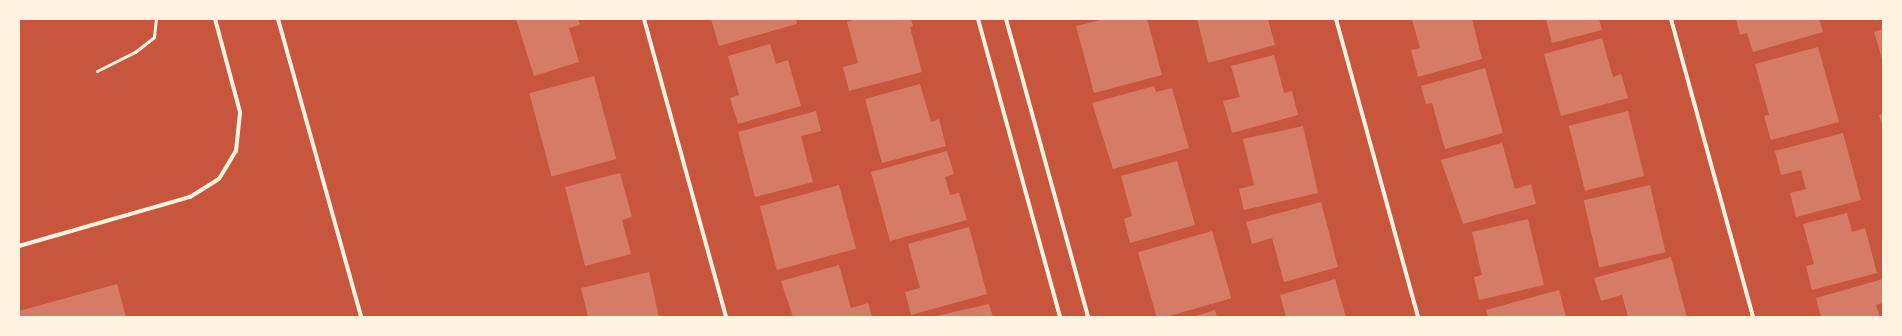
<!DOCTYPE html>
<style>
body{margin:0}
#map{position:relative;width:1902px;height:336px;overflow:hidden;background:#c8553d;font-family:Lato,sans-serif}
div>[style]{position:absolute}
.building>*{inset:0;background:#d67c66;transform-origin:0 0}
.service>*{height:3px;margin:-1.5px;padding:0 1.5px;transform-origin:1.5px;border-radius:1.5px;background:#fff3e0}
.minor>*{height:4px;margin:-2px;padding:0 2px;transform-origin:2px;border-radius:2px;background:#fff3e0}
span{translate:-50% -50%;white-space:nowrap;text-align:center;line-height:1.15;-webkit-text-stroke:3px #fff3e0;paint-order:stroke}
.frame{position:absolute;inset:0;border:20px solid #fff3e0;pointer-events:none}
</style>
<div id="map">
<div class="building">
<i style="clip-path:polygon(516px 19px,578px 19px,580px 25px,569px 28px,579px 62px,534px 76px)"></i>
<i style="clip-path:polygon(711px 19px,796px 19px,797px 24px,719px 46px)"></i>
<i style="clip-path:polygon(857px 19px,911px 19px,913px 26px,910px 27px,922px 72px,849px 91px,843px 67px,858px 63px,847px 22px)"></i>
<i style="clip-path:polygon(1104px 19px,1147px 19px,1162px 75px,1094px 93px,1076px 26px)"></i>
<i style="clip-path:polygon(1197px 19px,1268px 19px,1275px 45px,1208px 63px)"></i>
<i style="clip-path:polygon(1412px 19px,1472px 19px,1482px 59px,1418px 77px,1411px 50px,1420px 48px)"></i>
<i style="clip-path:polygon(1546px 19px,1599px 19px,1602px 30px,1552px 43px)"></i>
<i style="clip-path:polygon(1736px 19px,1819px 19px,1823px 32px,1753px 52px,1747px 33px,1740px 35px)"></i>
<i style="clip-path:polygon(1883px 29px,1883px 62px,1874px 32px)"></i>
<i style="clip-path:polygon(1602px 38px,1613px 77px,1621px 74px,1628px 98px,1561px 116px,1544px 54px)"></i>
<i style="clip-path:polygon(770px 44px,776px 64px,788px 60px,801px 106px,738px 124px,730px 98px,739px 95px,728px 56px)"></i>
<i style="clip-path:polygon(1818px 47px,1839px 122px,1771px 140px,1764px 116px,1769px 115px,1755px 64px)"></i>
<i style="clip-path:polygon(1274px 55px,1284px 93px,1292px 91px,1298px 115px,1232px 133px,1223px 101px,1240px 97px,1231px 66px)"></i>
<i style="clip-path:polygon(1485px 68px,1503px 133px,1445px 149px,1432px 103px,1426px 104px,1421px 86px)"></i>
<i style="left:594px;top:76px;width:86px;height:67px;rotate:75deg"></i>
<i style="clip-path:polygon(920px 84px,931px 122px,939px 119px,946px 146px,882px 163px,865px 99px)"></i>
<i style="clip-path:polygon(1154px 86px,1156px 92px,1172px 88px,1189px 148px,1113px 169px,1092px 103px)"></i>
<i style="clip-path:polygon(816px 111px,821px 131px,801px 136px,813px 182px,755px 197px,738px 132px)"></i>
<i style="left:1628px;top:111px;width:67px;height:61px;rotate:76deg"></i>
<i style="clip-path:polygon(1883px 114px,1883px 126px,1879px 115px)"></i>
<i style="clip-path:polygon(1303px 126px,1318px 193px,1244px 210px,1239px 189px,1254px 185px,1243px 139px)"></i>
<i style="clip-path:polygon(1843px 133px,1861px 200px,1796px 217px,1790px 193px,1806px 189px,1801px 170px,1781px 175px,1775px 151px)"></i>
<i style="clip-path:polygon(1502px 143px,1515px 189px,1531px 184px,1536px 204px,1463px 224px,1441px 160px)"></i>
<i style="clip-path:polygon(947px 151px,954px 174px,945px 177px,950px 195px,959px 193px,967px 220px,890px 241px,871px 172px)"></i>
<i style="clip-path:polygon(1177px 161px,1195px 225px,1130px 243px,1124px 219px,1132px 216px,1121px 176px)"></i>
<i style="clip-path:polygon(620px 173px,632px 217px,622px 220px,631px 254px,585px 266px,565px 187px)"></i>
<i style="left:839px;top:185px;width:66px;height:82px;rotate:75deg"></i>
<i style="left:1650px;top:185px;width:69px;height:68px;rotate:77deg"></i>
<i style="clip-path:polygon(1321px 202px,1338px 267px,1284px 282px,1272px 238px,1252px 244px,1246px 222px)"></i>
<i style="clip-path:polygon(1847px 213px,1852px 232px,1865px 228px,1877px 273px,1812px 290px,1806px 266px,1814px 264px,1803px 224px)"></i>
<i style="clip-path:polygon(1528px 219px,1544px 285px,1479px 300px,1474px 277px,1482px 275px,1472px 232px)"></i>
<i style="clip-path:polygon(969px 227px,987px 294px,911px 315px,905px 292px,920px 288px,908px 244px)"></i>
<i style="left:1212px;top:231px;width:70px;height:77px;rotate:74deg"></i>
<i style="clip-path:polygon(1671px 257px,1687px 317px,1628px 317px,1622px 295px,1601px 301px,1594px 278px)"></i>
<i style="clip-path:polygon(839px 265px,851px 308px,868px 303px,872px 317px,793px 317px,781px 281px)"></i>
<i style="clip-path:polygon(649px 272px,659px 317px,588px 317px,581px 288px)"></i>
<i style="clip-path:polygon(1335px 279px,1346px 317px,1286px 317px,1280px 295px)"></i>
<i style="clip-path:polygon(1883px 279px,1883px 303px,1876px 305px,1880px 317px,1821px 317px,1816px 298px)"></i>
<i style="clip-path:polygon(117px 284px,126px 317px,19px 317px,19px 311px)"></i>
<i style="clip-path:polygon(1559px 290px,1566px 317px,1488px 317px,1486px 310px)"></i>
<i style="clip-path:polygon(989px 304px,993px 317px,936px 317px,936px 316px)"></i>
<i style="clip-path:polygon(1215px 310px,1217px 317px,1193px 317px)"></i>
</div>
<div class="service">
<i style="left:97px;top:71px;width:42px;rotate:-26.6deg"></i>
<i style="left:135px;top:52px;width:24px;rotate:-38deg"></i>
<i style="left:154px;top:37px;width:18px;rotate:-84deg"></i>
</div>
<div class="minor">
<i style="left:278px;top:19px;width:309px;rotate:74.4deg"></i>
<i style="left:644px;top:19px;width:309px;rotate:74.6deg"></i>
<i style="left:978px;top:19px;width:309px;rotate:74.6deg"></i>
<i style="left:1006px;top:19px;width:309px;rotate:74.6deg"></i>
<i style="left:1336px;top:19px;width:309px;rotate:74.6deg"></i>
<i style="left:1671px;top:19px;width:309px;rotate:74.6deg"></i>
<i style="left:19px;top:246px;width:178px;rotate:-16deg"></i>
<i style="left:190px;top:197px;width:34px;rotate:-32deg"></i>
<i style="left:219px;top:179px;width:33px;rotate:-59deg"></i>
<i style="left:236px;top:151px;width:39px;rotate:-84deg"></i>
<i style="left:240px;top:112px;width:96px;rotate:-105deg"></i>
</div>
<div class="frame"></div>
</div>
